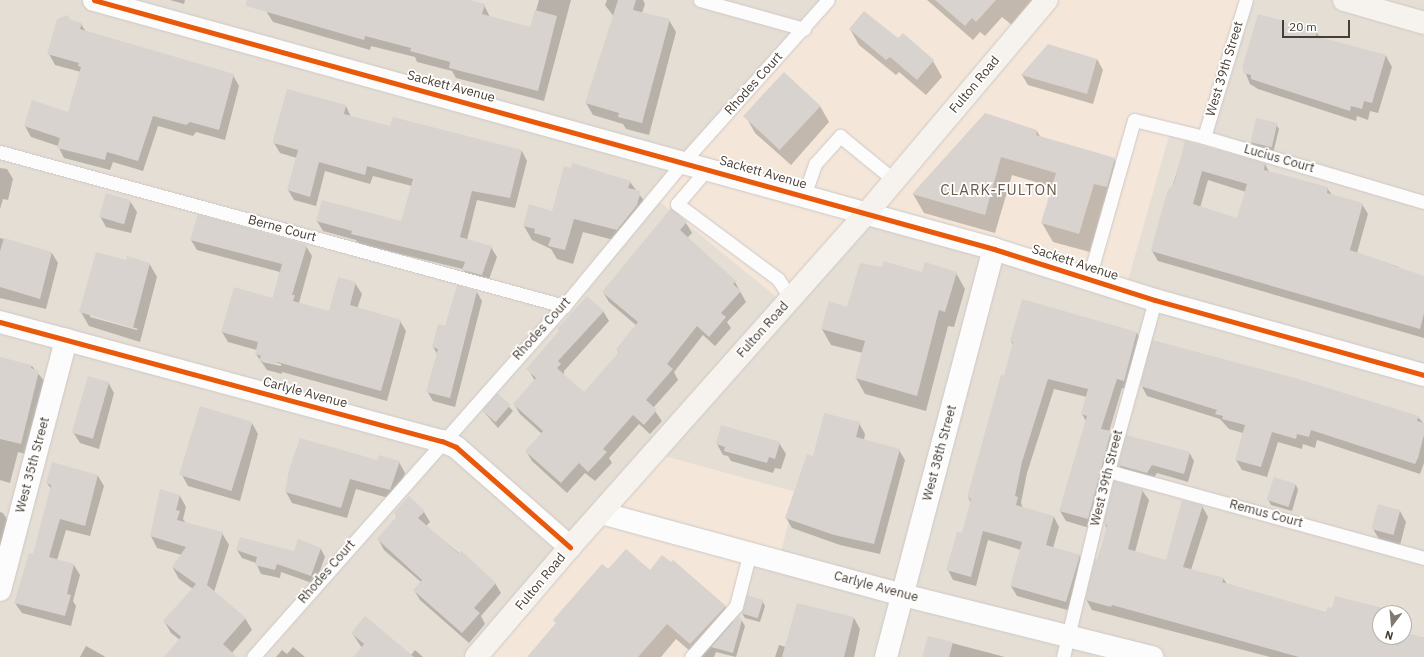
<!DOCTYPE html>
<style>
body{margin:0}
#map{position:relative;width:1424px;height:657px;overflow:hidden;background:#f0ece8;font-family:"IBM Plex Sans",sans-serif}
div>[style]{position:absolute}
.residential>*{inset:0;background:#e5ded5}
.commercial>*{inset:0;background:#f4e6d9}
.shadow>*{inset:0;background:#0003}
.building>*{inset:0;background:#d8d3cf;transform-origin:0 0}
.roads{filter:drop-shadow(0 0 1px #cdc8c4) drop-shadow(0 0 1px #cdc8c4)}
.lane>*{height:13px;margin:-6.5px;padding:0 6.5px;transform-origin:6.5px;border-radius:6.5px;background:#fdfcfc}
.street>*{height:22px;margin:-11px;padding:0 11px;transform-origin:11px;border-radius:11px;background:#fdfcfc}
.secondary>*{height:22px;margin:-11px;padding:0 11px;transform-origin:11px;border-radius:11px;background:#f6f3ee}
.cycleway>*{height:5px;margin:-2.5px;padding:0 2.5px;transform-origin:2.5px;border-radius:2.5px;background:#e8590c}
span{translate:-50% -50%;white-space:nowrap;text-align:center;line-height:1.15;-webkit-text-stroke:3.5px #fff;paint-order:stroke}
.street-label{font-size:13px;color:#473d33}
.quarter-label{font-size:15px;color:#6a5a49;letter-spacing:1px}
.north{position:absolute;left:1372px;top:605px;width:40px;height:40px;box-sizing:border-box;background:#fff;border:1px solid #b5b1ad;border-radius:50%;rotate:196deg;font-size:11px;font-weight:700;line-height:16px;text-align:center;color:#473d33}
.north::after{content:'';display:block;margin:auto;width:14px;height:18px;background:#827a72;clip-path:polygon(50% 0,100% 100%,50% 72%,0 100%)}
.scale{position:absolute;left:1282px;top:20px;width:68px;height:18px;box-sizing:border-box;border:2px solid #473d33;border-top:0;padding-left:5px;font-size:12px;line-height:14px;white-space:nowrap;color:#473d33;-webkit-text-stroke:3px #fff;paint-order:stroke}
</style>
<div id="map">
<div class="residential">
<i style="clip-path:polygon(evenodd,0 0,828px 0,866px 214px,1172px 129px,1246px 0,1424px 0,1424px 657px,691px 657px,750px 552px,796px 492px,476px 657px,0 657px,0 0,1380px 613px,1404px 613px,1404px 637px,1380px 637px,1380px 613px)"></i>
</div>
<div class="commercial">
<i style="clip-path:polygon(828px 0,1246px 0,1204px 137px,1171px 129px,1125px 291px,866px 214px,786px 305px,654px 197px)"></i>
<i style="clip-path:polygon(654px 453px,796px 492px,779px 560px,750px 552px,736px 606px,691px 657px,476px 657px)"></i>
</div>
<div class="shadow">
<i style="clip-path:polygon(170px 0,185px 0,184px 4px)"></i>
<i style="clip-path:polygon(269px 0,465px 0,484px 5px,490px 17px,531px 28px,539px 0,571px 0,544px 101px,456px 78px,452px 71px,417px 62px,415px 57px,371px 46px,370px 50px,273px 22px,266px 11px)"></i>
<i style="clip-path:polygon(607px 0,643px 0,645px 4px,642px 13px,669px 20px,676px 32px,649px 135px,626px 129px,623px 124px,593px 115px,586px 103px,614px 17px,605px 5px)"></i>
<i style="clip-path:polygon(927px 0,1036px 0,1013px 26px,1002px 17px,985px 36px,980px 32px,973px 40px)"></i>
<i style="clip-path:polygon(70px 21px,81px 24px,86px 32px,233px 75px,239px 86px,225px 140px,196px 132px,193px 136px,158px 126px,143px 171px,113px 162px,110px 170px,64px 158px,58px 146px,31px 137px,25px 126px,32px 102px,69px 113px,81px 72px,55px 65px,49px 54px)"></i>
<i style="clip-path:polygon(850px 29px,899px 40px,933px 61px,942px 77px,926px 95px,899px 72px,896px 75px,859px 45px)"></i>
<i style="clip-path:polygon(1316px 31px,1320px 38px,1386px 56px,1392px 67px,1378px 113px,1370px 111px,1368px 120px,1357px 116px,1356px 121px,1258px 89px,1250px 84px,1243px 67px)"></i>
<i style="clip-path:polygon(1097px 59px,1103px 70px,1093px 104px,1028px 85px,1022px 75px)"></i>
<i style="clip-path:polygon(346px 106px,351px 117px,391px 127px,522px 151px,527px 161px,515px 208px,477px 200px,467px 240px,491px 247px,497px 257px,487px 285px,469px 280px,463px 269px,358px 244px,356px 240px,323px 231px,317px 221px,402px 223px,412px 186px,373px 176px,370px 184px,325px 171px,316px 206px,294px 200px,288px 190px,297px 158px,280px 153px,274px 143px)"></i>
<i style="clip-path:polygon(820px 106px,829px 122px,791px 165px,755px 133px,746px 117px)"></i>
<i style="clip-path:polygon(1276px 124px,1279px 129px,1273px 153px,1254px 147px,1251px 142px)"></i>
<i style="clip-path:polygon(1037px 131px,1041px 138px,1114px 159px,1125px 178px,1117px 206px,1104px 202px,1090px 252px,1053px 242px,1042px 223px,1053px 187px,1012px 175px,995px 233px,924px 213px,913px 194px)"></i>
<i style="clip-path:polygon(evenodd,1186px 143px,1265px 164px,1269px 172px,1327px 188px,1332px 195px,1362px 204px,1368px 214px,1357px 253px,1399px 267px,1401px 271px,1424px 279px,1424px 338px,1158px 261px,1152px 251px,1186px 143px,1208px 180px,1246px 192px,1238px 220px,1200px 208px,1208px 180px)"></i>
<i style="clip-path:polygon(0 168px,7px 169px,13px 179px,8px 200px,3px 199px,0 209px)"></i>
<i style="clip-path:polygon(630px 182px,648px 206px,644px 220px,625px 243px,583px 232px,573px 264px,557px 259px,551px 249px,532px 240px,524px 226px)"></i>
<i style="clip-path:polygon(130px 201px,137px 212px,131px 233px,106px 227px,100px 216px)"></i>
<i style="clip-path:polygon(671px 210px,686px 223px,692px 233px,687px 238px,735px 282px,746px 302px,727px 322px,731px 328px,715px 346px,703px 335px,674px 372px,678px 380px,653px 408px,662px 421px,650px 434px,639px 424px,609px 458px,612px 463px,595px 481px,585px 473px,567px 493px,532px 461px,526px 451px,542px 434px,520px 414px,514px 404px,535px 381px,528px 369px,603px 311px,609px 321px,564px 371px,564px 376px,584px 393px,619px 354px,617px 349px,637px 326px,609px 302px,603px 292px)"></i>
<i style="clip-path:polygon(0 238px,52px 253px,58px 263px,46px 309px,0 298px)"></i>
<i style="clip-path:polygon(evenodd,191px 240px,306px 246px,312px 256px,299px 303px,329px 312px,355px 283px,362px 294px,357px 309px,400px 321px,406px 331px,387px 401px,282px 372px,282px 374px,267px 370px,256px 354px,257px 350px,228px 342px,222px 332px,273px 299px,280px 272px,197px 250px,191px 240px,260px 359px,281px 364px,281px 366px,263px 362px,260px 359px)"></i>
<i style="clip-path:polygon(evenodd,127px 261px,149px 263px,157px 277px,140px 342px,89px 326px,81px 312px,127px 261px,90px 314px,138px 329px,137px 330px,90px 317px,90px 314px)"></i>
<i style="clip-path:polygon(883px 268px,923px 273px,956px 273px,965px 289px,954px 327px,948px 326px,926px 411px,865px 394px,856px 378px,863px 353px,831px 345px,822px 329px,848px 308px)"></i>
<i style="clip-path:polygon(477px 292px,482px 301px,455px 407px,433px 401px,427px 391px,438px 355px,433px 347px)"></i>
<i style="clip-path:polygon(1023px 300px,1137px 333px,1142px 343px,1130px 390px,1122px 388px,1109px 432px,1116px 442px,1093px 529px,1066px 521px,1060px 511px,1086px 421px,1082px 414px,1087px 397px,1054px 389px,1027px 473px,1021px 503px,1023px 508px,1054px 517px,1059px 527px,1053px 548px,1079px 555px,1085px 565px,1071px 611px,1017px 596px,1011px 586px,1021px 550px,988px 540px,976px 586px,953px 580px,948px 570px,963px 535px,971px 503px,968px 497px,1005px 377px,1013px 345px,1011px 341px)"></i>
<i style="clip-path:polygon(0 358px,32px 366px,45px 382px,26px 454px,18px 452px,10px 483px,0 480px)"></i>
<i style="clip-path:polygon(108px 382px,114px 393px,99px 449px,80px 443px,73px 432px)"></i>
<i style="clip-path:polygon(1141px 385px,1418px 417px,1424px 424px,1424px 463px,1420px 474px,1317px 440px,1315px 448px,1303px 444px,1302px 449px,1278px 442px,1267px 477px,1242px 470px,1236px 460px,1243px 433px,1229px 429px,1220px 419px,1147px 396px)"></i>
<i style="clip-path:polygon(498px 395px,513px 411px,498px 428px,483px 411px)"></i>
<i style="clip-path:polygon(252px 423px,258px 434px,240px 501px,188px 486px,182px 475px)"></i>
<i style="clip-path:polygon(859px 423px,865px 434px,864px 440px,899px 450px,905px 460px,880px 554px,840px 545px,792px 528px,786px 518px,813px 457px)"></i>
<i style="clip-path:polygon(1127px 436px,1189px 452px,1194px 461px,1188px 482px,1157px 473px,1152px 481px,1124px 474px,1119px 465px)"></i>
<i style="clip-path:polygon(779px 443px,786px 454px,781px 469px,775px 468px,773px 473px,731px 461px,728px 456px,723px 455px,717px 444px)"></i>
<i style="clip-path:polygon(378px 461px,399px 462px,405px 473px,396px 500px,356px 489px,347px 518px,292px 503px,286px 492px)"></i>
<i style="clip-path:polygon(98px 476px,104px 486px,90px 536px,66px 530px,57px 560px,74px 565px,80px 575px,73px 601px,76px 606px,71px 626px,22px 613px,15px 603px,34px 556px,51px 489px,47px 483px)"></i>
<i style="clip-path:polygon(1296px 485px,1298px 490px,1292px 511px,1271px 505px,1268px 499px)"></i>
<i style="clip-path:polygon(1142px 490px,1149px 500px,1135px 552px,1166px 561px,1202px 506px,1208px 517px,1191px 570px,1223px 578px,1227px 584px,1327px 613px,1386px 610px,1388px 613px,1380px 613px,1380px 637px,1404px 637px,1404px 633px,1424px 638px,1424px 657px,1270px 657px,1092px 610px,1086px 599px,1107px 529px,1105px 524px)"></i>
<i style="clip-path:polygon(161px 491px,180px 496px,186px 507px,183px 519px,186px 523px,222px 533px,229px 545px,214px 592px,245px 618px,252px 630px,231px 654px,232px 657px,165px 657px,180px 640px,171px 633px,164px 621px,193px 589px,179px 579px,173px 568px,182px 555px,157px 548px,151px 536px)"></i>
<i style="clip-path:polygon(1400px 511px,1406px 522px,1400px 545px,1379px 539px,1373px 529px)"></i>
<i style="clip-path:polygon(0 512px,3px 513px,10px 524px,3px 546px,0 545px)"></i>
<i style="clip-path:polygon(424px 512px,430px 522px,426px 526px,495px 583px,501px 593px,481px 616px,485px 624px,469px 643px,420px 600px,414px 590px,421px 582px,384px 550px,378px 539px,397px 517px,395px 513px)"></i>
<i style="clip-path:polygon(321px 549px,325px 557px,315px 584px,281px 572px,280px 578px,261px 574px,256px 563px,242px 558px,237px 550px,294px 552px)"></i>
<i style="clip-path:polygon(608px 571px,650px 571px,725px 606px,734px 622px,742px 621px,745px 626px,736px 657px,716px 652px,714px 657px,697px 657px,676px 639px,661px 657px,529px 657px,557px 625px,554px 620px)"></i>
<i style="clip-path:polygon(762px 600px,765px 606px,760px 622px,745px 618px,742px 613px)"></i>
<i style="clip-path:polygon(854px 618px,860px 629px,854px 657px,775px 657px,779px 645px,786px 647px)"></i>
<i style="clip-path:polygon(352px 633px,411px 655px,415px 650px,423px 657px,354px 657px,362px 648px)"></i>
<i style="clip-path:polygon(929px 637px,1005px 657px,923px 657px)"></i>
<i style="clip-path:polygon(86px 646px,104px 656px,105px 657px,80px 657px)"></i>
<i style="clip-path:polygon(293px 647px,305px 657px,276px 657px,282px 650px,287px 654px)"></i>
</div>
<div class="building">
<i style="clip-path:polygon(247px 0,469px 0,485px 4px,482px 14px,530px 27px,535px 10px,557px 16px,538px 91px,449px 68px,450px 62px,410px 51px,411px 48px,365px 36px,364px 40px,246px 6px)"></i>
<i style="clip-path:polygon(618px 0,636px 0,633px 10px,670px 19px,642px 123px,618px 117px,619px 113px,585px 103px)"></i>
<i style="clip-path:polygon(935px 0,996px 0,976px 22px,972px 18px,965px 26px)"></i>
<i style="clip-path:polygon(864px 11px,898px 38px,903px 33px,934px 60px,917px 80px,890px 57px,886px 60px,849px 29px)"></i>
<i style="clip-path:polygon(1258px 14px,1317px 30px,1316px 36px,1386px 55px,1372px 103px,1364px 101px,1362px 109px,1351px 106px,1350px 111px,1251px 79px,1251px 75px,1243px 73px,1244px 68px,1242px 68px)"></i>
<i style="clip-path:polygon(67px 15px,71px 20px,82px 23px,80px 29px,234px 74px,219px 130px,190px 122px,186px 125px,153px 116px,138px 161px,107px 152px,105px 160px,57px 148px,60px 138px,24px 126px,32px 100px,68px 112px,81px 67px,78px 66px,79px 63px,47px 54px,57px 19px)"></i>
<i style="clip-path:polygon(1048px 44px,1097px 59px,1087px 94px,1021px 75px)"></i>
<i style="left:784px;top:72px;width:50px;height:60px;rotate:43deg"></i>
<i style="clip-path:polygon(287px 89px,346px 105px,344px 114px,390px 126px,393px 117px,522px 150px,510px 198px,472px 191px,460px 237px,492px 246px,482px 275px,462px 270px,465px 262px,351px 234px,352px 231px,316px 221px,322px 200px,401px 221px,413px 179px,367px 166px,365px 175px,319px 162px,310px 197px,287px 190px,298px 150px,273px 143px,273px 140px)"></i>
<i style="clip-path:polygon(985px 113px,1037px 130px,1036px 135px,1115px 158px,1107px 187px,1094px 184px,1079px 234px,1041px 223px,1056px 173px,1001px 157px,985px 215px,912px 194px)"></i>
<i style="left:1256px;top:118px;width:22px;height:25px;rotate:13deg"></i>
<i style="clip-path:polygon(evenodd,1185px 141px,1265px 163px,1264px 170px,1328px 187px,1327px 193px,1363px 203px,1350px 250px,1424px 276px,1424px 313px,1420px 329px,1151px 251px,1162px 209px,1168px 190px,1174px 183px,1185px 141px,1202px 171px,1247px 184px,1237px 218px,1193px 204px,1202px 171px)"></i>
<i style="clip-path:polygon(572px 163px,631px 181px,628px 188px,641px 191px,637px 205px,617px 230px,574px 219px,565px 250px,548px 246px,551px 238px,534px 233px,535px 229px,523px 226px,529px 204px,552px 211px,564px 166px,571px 168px)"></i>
<i style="left:106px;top:193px;width:26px;height:25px;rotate:16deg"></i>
<i style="clip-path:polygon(671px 208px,687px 222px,680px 230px,736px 281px,733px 284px,741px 291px,721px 313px,726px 317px,709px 337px,697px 326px,667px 364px,673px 369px,646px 400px,657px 410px,644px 425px,633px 415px,603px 449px,607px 452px,588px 472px,579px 463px,561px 483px,525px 451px,543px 431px,513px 404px,536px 378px,526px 369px,559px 331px,557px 329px,587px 296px,604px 311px,558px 361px,561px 364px,557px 368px,584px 392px,619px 352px,616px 349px,638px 322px,602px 292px)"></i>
<i style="clip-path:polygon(198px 214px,307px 245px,292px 295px,295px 295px,293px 301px,329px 311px,338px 277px,356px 282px,350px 305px,401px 320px,381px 391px,277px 362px,276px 364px,259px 360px,261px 356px,255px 354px,258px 342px,221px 332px,234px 287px,273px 298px,282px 264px,190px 240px)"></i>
<i style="clip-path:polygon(4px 238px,52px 252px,40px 299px,0 287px,0 251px)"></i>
<i style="clip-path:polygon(96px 252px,126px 260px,127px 256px,150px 263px,133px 328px,79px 312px)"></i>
<i style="clip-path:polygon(883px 261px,922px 272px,925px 262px,957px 272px,945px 312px,939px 310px,917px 396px,855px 378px,865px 341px,821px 329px,829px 301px,847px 307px,860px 263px,882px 267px)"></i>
<i style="clip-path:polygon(457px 285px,477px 291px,450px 398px,426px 392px,438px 349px,432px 347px,438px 324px,445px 326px)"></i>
<i style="clip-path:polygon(1022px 299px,1137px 332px,1124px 381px,1117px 379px,1101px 429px,1111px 431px,1088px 519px,1059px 511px,1087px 416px,1081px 414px,1088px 389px,1048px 379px,1022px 462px,1015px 496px,1018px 497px,1016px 505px,1054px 516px,1046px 545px,1080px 555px,1066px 602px,1010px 586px,1022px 542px,983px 531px,971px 577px,946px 570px,957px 532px,962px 533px,971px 499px,967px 497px,1001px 375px,1004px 375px,1013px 342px,1010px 341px)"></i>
<i style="clip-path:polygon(1152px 340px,1295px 378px,1419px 416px,1417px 421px,1424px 423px,1424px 435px,1418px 458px,1415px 464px,1311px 430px,1309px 437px,1297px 434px,1296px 439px,1272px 432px,1261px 467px,1235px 460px,1245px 425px,1222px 419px,1223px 416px,1215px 414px,1217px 410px,1140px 386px)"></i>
<i style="clip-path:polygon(0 357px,32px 365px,31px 368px,39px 371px,21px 444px,0 439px)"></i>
<i style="left:88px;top:376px;width:22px;height:59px;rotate:16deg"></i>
<i style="left:497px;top:393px;width:18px;height:23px;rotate:41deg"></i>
<i style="left:200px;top:406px;width:55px;height:72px;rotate:17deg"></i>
<i style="clip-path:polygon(824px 413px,860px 422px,856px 437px,900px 449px,874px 544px,834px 535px,785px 518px,807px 454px,813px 456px)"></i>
<i style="clip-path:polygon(721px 425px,780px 442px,775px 459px,769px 457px,767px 463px,724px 451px,725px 447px,716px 444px)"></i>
<i style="clip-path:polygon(1126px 435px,1190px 452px,1184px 474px,1152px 465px,1147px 473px,1118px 465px)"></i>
<i style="clip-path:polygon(300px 438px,377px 460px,379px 455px,400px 461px,390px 490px,350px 479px,341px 508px,285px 492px,289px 470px)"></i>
<i style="clip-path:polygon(52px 462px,98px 475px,85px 526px,60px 519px,49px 557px,74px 564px,67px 594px,71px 595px,65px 616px,14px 603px,29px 553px,33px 554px,51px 485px,46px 483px)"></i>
<i style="left:1274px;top:477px;width:23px;height:24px;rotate:18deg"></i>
<i style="clip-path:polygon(1114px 481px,1143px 489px,1128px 549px,1166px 560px,1182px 500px,1203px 505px,1183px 567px,1224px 578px,1222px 582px,1326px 612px,1328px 607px,1332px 608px,1335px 596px,1387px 609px,1386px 613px,1380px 613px,1380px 637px,1404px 637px,1404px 632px,1424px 638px,1424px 657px,1299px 657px,1112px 605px,1111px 607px,1085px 600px,1095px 559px,1098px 560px,1107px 525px,1103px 524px)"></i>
<i style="clip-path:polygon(160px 489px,180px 495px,176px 510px,180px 511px,177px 520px,223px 532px,207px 585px,246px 618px,223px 644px,237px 657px,164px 657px,181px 637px,163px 621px,196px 584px,172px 567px,186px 547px,150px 536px)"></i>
<i style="clip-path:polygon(409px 496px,425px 511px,418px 518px,459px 554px,461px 551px,465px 554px,496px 583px,474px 608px,480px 613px,462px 633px,413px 590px,422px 580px,377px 539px,397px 516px,394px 513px)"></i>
<i style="left:1378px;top:504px;width:23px;height:26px;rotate:15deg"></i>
<i style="clip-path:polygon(240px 537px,294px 551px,298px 539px,321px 548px,311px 576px,277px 564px,275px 570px,255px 565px,257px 557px,236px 550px)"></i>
<i style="clip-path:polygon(626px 549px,650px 570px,662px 555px,671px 562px,673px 560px,726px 606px,690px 644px,667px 624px,638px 657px,527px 657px,556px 623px,553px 620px,602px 564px,608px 569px)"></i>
<i style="left:747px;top:595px;width:17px;height:19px;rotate:17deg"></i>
<i style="clip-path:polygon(797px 603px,854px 617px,844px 657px,782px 657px)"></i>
<i style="clip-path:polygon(365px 616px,414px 657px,353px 657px,364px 644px,351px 633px)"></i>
<i style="clip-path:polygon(738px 616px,742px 620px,733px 653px,711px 647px)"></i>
<i style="clip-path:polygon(928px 636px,953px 642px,949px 657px,922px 657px)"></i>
</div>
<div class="roads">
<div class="lane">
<i style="left:700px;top:0;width:108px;rotate:15.6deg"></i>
<i style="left:1204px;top:137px;width:143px;rotate:-73deg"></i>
<i style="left:0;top:152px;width:585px;rotate:15.27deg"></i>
<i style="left:707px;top:169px;width:46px;rotate:130.6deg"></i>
<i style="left:677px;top:204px;width:126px;rotate:36.6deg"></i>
<i style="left:778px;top:279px;width:24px;rotate:57deg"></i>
<i style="left:804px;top:196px;width:34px;rotate:-71deg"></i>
<i style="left:815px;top:164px;width:38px;rotate:-48deg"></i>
<i style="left:840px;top:136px;width:70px;rotate:39.2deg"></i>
<i style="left:1089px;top:278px;width:164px;rotate:-74.1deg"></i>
<i style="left:1134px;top:120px;width:72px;rotate:13.7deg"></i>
<i style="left:1204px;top:137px;width:229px;rotate:16.5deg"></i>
<i style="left:1108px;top:471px;width:328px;rotate:15.4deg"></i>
<i style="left:253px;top:657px;width:469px;rotate:-48.5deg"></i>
<i style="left:564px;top:306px;width:187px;rotate:-50.4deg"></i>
<i style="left:683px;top:162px;width:217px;rotate:-48.2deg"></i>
<i style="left:691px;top:657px;width:68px;rotate:-48.6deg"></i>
<i style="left:736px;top:606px;width:56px;rotate:-75.5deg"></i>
<i style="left:1063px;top:657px;width:191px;rotate:-76.4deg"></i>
<i style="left:1108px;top:471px;width:177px;rotate:-74.6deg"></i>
</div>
<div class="street">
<i style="left:94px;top:0;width:934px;rotate:15.46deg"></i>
<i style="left:994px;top:249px;width:169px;rotate:17.6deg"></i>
<i style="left:1155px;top:300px;width:279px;rotate:15.6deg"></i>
<i style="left:0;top:322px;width:458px;rotate:15.1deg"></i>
<i style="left:442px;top:441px;width:15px;rotate:23deg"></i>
<i style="left:456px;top:447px;width:152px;rotate:41.3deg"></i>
<i style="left:601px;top:513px;width:313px;rotate:15.2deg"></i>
<i style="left:903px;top:595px;width:257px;rotate:14deg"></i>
<i style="left:0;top:590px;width:259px;rotate:-75.2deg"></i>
<i style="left:886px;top:657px;width:422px;rotate:-75.2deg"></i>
</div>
<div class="secondary">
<i style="left:1344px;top:0;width:83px;rotate:16deg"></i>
<i style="left:476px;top:657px;width:145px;rotate:-49.5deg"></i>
<i style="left:570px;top:547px;width:446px;rotate:-48.4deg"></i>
<i style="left:866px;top:214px;width:280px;rotate:-49.8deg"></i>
</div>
</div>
<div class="cycleway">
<i style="left:94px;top:0;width:934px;rotate:15.46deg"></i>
<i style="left:994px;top:249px;width:169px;rotate:17.6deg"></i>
<i style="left:1155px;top:300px;width:279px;rotate:15.6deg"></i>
<i style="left:0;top:322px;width:458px;rotate:15.1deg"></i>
<i style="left:442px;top:441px;width:15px;rotate:23deg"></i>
<i style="left:456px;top:447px;width:152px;rotate:41.3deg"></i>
</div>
<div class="street-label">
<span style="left:1225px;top:69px;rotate:-73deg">West 39th Street</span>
<span style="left:754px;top:84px;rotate:-48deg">Rhodes Court</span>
<span style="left:975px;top:85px;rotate:-50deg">Fulton Road</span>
<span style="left:451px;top:87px;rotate:15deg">Sackett Avenue</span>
<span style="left:1279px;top:159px;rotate:16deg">Lucius Court</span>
<span style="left:763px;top:173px;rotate:16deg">Sackett Avenue</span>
<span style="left:282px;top:229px;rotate:15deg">Berne Court</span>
<span style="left:1075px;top:263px;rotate:18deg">Sackett Avenue</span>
<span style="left:542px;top:329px;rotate:-48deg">Rhodes Court</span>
<span style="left:763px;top:330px;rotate:-48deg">Fulton Road</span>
<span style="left:305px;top:393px;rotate:15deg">Carlyle Avenue</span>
<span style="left:940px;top:453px;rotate:-75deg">West 38th Street</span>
<span style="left:33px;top:465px;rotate:-75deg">West 35th Street</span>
<span style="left:1107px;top:478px;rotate:-76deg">West 39th Street</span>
<span style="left:1266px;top:514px;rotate:15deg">Remus Court</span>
<span style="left:327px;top:572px;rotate:-49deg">Rhodes Court</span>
<span style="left:541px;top:582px;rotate:-50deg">Fulton Road</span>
<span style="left:876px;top:587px;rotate:15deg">Carlyle Avenue</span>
</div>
<div class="quarter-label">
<span style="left:999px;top:190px">CLARK-FULTON</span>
</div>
<div class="north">N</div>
<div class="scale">20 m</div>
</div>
